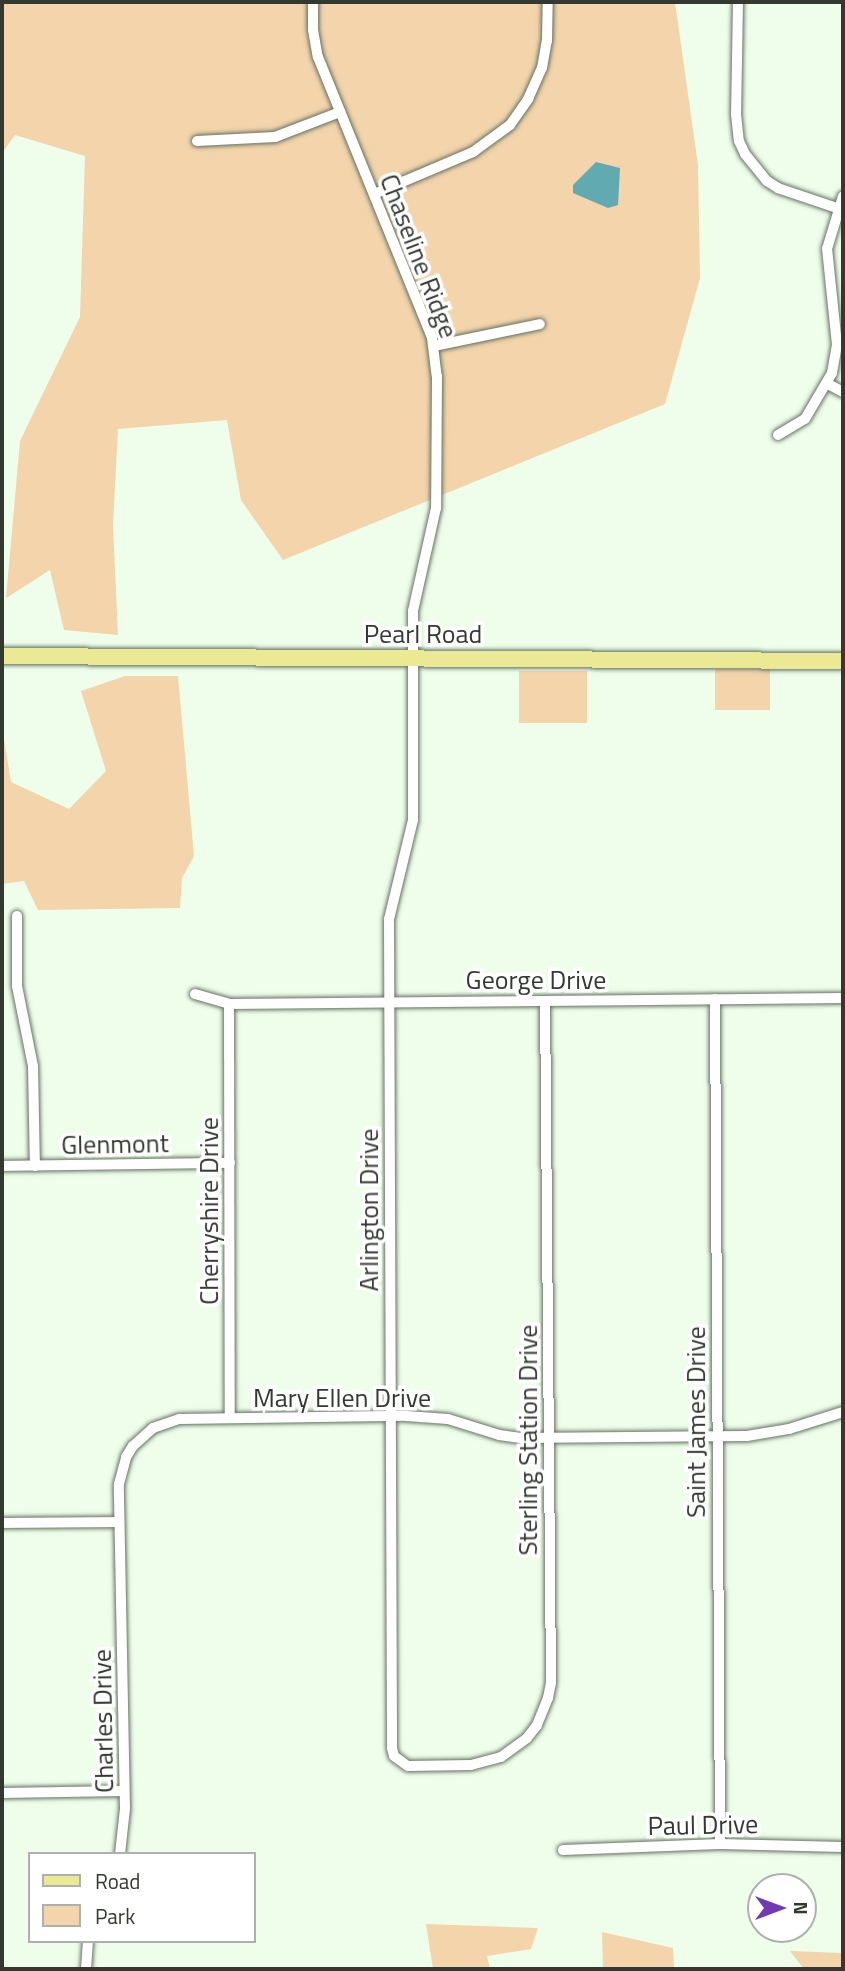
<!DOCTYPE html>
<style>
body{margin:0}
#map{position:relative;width:845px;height:1971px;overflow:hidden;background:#eefeeb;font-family:"Titillium Web",sans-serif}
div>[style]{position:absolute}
.green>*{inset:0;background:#f3d4ab;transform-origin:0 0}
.water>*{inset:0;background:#62aab1}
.roads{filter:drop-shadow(0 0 2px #657262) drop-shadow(0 0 2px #657262)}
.minor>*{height:10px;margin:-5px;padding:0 5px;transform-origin:5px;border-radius:5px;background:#fff}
.primary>*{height:16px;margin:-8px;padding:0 8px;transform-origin:8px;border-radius:8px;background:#ece994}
span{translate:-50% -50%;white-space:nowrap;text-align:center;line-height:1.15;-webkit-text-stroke:7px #fff;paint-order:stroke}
.street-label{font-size:26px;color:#333931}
.frame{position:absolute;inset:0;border:4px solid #333931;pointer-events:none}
.legend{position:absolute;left:28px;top:1852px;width:228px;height:91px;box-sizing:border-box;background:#fff;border:2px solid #adb0ad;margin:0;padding:9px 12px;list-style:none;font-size:21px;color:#333931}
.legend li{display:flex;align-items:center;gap:14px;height:35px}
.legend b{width:35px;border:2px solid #adb0ad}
.north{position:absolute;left:747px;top:1873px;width:70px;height:70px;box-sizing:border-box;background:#fff;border:2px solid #adb0ad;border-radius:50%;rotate:90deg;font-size:19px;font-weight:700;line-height:28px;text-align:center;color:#333931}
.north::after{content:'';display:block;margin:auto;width:24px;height:32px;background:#713ab0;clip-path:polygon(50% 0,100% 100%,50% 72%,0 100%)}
</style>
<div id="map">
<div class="green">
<i style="clip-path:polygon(2px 2px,675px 2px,698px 165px,700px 278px,665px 404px,283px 560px,241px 500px,227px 420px,118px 429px,113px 525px,118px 635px,64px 630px,50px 570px,6px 598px,20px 441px,80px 317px,85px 156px,15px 135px,2px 153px)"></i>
<i style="left:715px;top:669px;width:55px;height:41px"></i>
<i style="left:519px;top:671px;width:68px;height:52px"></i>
<i style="clip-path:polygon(125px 676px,178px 676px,194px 856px,182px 878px,180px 908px,38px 910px,24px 881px,2px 884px,2px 727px,11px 782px,69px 809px,106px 771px,81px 691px)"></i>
<i style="clip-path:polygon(426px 1924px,538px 1928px,531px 1949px,487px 1956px,490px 1969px,433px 1969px)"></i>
<i style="clip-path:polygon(602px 1932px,673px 1948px,674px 1969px,603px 1969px)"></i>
<i style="clip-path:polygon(790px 1951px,843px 1953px,843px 1969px,804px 1969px)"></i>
</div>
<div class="water">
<i style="clip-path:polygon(596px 162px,620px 168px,618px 205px,608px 208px,573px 193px,573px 185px)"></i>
</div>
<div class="roads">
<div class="minor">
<i style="left:313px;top:2px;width:28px;rotate:90deg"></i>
<i style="left:313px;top:30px;width:27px;rotate:80deg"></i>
<i style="left:318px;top:57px;width:303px;rotate:67.9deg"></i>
<i style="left:432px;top:338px;width:38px;rotate:83deg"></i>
<i style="left:437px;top:376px;width:132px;rotate:90.4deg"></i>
<i style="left:436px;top:508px;width:106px;rotate:102.6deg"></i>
<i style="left:413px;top:611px;width:209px;rotate:90deg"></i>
<i style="left:413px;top:820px;width:102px;rotate:103.6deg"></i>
<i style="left:389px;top:919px;width:829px;rotate:89.79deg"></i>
<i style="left:392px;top:1748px;width:8px;rotate:76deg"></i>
<i style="left:394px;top:1756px;width:17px;rotate:36deg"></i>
<i style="left:408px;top:1766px;width:63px;rotate:-0.9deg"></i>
<i style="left:471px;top:1765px;width:31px;rotate:-15deg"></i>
<i style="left:501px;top:1757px;width:32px;rotate:-36deg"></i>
<i style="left:527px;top:1738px;width:16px;rotate:-52deg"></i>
<i style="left:537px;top:1725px;width:29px;rotate:-68deg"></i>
<i style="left:548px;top:1698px;width:15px;rotate:-79deg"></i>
<i style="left:551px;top:1683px;width:682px;rotate:-90.5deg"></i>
<i style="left:738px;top:2px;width:112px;rotate:91deg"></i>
<i style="left:736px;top:114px;width:27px;rotate:84deg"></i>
<i style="left:739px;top:141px;width:14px;rotate:65deg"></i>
<i style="left:745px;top:154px;width:35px;rotate:51deg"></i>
<i style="left:767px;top:181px;width:13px;rotate:32deg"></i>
<i style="left:778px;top:188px;width:69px;rotate:18.7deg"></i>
<i style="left:197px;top:141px;width:78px;rotate:-2.9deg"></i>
<i style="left:275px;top:137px;width:70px;rotate:-21deg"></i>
<i style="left:374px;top:194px;width:108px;rotate:-23deg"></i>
<i style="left:473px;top:152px;width:46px;rotate:-36.1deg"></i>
<i style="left:510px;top:125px;width:32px;rotate:-55deg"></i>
<i style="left:528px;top:99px;width:34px;rotate:-66deg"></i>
<i style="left:542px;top:68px;width:27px;rotate:-80deg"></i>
<i style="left:547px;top:41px;width:39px;rotate:-89deg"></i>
<i style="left:434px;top:346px;width:108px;rotate:-11.7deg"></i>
<i style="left:828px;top:384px;width:17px;rotate:28deg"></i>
<i style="left:778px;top:435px;width:31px;rotate:-31deg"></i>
<i style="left:805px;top:419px;width:53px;rotate:-59.6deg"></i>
<i style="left:832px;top:373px;width:28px;rotate:-80deg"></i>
<i style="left:837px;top:345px;width:97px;rotate:-95.9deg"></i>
<i style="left:827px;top:249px;width:55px;rotate:-73.2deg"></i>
<i style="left:17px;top:916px;width:70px;rotate:90deg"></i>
<i style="left:17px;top:986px;width:82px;rotate:78.7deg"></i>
<i style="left:33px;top:1066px;width:100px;rotate:88.9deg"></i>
<i style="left:195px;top:994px;width:35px;rotate:16deg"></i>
<i style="left:229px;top:1004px;width:614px;rotate:-0.56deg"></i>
<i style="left:715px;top:999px;width:845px;rotate:89.66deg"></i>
<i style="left:229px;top:1004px;width:414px;rotate:89.9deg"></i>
<i style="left:2px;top:1166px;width:228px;rotate:-0.8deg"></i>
<i style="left:2px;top:1523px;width:117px;rotate:-0.5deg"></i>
<i style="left:2px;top:1793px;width:122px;rotate:-0.9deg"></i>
<i style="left:563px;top:1850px;width:157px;rotate:-2.2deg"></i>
<i style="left:720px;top:1844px;width:123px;rotate:1.4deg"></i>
<i style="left:120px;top:1854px;width:45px;rotate:-83.7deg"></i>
<i style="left:125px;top:1809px;width:325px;rotate:-91.1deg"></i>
<i style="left:119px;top:1484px;width:28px;rotate:-75deg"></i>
<i style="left:126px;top:1457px;width:13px;rotate:-58deg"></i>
<i style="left:133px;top:1446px;width:27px;rotate:-42deg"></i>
<i style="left:153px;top:1428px;width:28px;rotate:-19deg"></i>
<i style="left:179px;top:1419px;width:227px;rotate:-0.8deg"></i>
<i style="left:406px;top:1416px;width:42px;rotate:4.1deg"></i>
<i style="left:448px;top:1419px;width:53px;rotate:17.4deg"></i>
<i style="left:499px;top:1435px;width:22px;rotate:8deg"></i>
<i style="left:521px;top:1438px;width:226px;rotate:-0.5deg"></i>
<i style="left:747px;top:1436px;width:43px;rotate:-9.5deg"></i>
<i style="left:789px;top:1429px;width:57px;rotate:-17.5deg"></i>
<i style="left:86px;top:1969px;width:28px;rotate:-86deg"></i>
</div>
<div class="primary">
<i style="left:2px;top:656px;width:841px;rotate:0.34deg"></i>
</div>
</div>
<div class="street-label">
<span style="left:419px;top:256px;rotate:69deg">Chaseline Ridge</span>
<span style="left:423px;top:634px">Pearl Road</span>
<span style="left:536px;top:980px">George Drive</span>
<span style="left:115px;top:1144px;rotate:-1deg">Glenmont</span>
<span style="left:369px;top:1210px;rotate:-90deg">Arlington Drive</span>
<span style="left:209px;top:1211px;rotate:-90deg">Cherryshire Drive</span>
<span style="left:342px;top:1398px">Mary Ellen Drive</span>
<span style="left:696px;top:1422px;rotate:-90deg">Saint James Drive</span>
<span style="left:528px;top:1440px;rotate:-90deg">Sterling Station Drive</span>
<span style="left:103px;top:1721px;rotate:-91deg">Charles Drive</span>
<span style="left:703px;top:1825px;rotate:-1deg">Paul Drive</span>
</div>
<div class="frame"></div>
<ul class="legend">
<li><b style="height:9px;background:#ece994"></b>Road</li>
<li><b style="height:19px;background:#f3d4ab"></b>Park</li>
</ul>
<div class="north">N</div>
</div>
